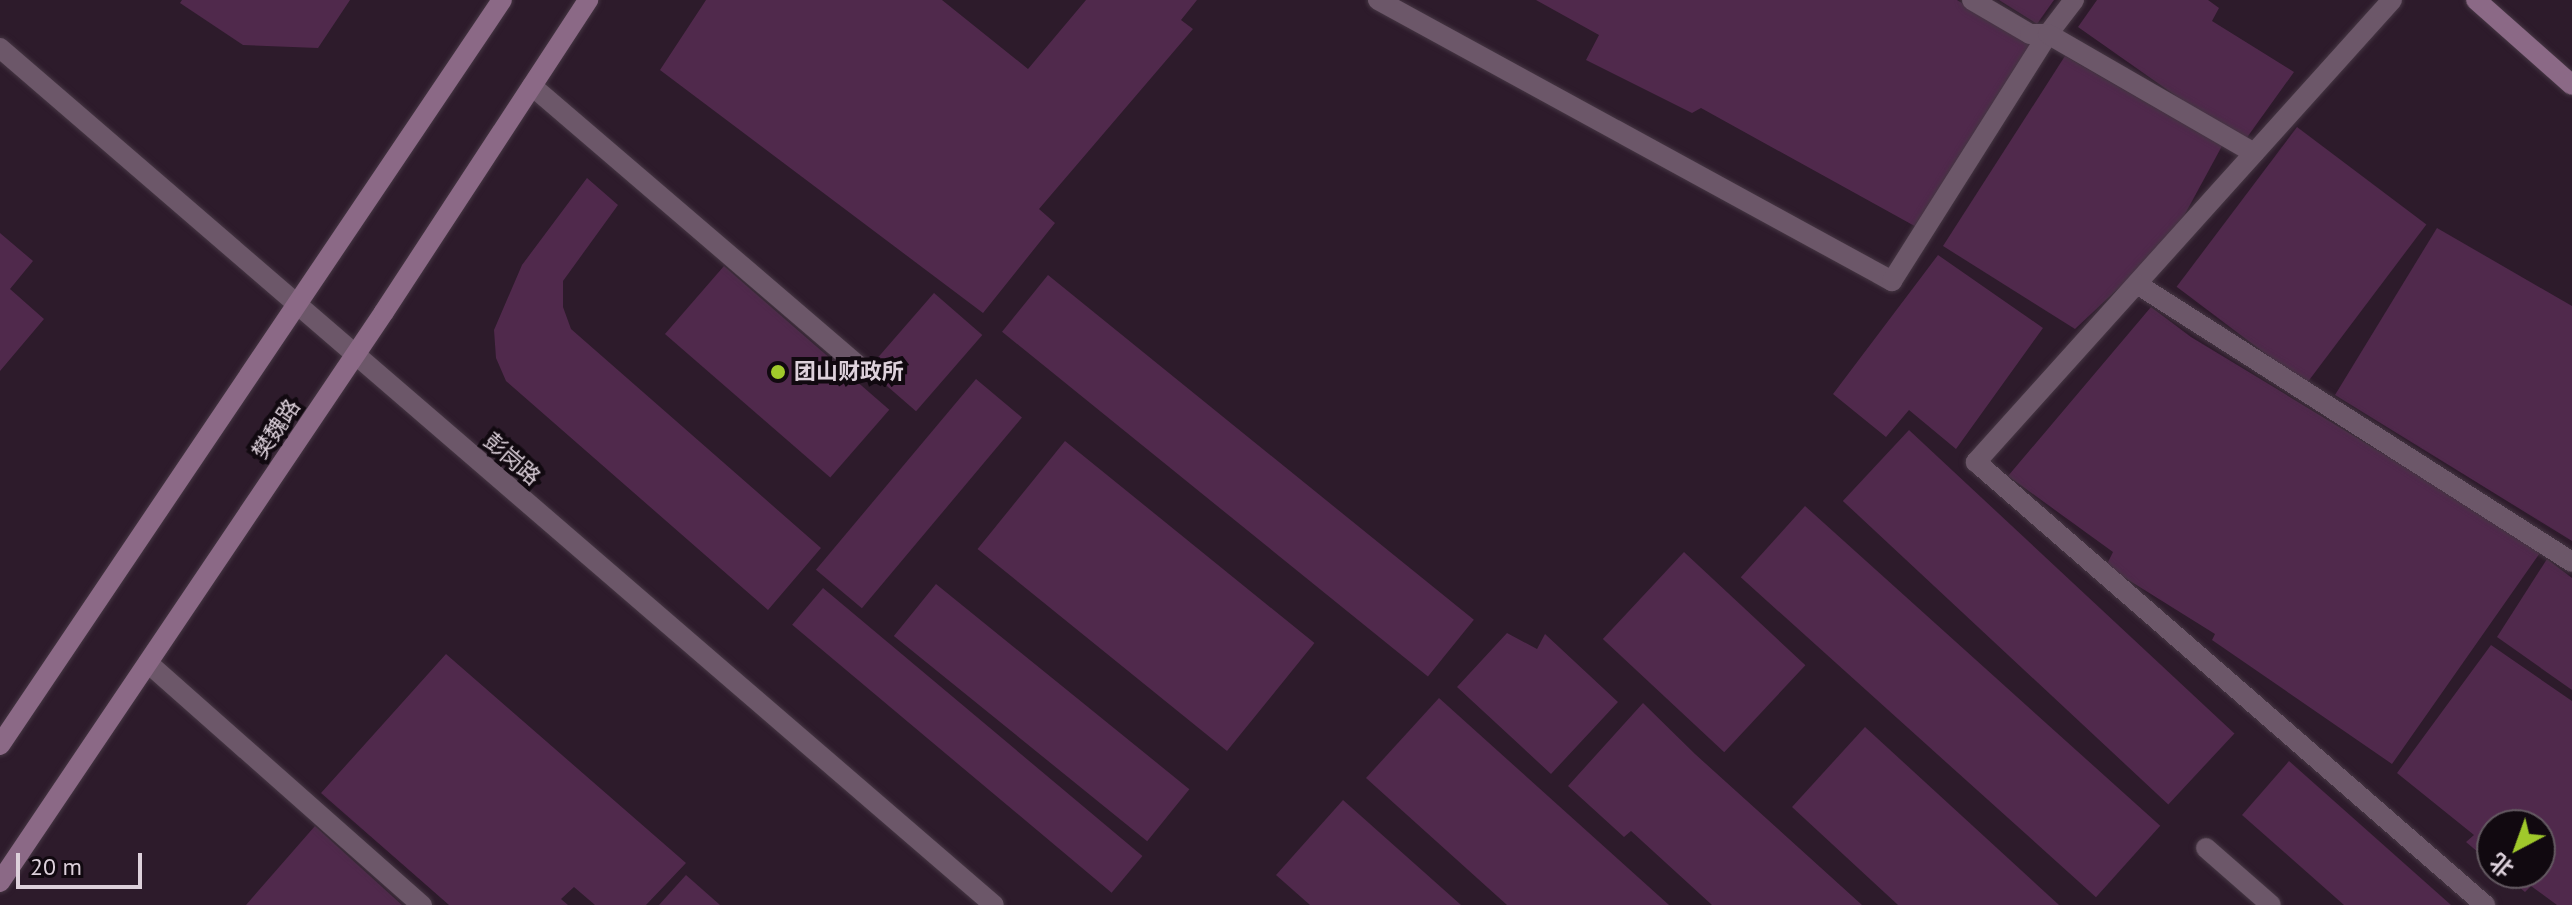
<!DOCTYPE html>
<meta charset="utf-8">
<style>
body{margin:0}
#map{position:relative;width:2572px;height:905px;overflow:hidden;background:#2d1b2b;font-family:"PT Sans","Noto Sans SC",sans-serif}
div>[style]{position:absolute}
.building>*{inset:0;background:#50294c;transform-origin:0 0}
.roads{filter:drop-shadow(0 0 2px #453643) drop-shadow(0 0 2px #453643)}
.lane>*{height:20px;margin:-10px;padding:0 10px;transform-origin:10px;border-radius:10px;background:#6c5769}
.street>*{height:20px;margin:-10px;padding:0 10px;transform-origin:10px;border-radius:10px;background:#6c5769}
.secondary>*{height:20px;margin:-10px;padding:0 10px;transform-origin:10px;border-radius:10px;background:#8b6986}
.dots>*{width:22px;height:22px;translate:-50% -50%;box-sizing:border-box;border:4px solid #110910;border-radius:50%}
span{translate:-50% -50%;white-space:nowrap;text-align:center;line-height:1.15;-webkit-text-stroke:8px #110910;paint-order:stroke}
.poi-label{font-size:22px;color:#ddd1db;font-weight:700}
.left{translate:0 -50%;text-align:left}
.street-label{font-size:22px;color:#ddd1db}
.north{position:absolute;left:2476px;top:809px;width:80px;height:80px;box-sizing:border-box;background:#110910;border:2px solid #635961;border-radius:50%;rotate:221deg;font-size:22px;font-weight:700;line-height:32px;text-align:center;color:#ddd1db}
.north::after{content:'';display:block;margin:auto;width:28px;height:36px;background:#a0c92b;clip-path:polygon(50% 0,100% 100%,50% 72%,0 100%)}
.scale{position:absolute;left:16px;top:853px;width:126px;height:36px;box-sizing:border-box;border:4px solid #ddd1db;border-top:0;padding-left:10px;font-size:24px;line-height:28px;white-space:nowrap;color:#ddd1db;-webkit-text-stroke:6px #110910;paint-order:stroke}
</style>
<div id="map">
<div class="building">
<i style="clip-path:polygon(182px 0,350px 0,318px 48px,243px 45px,180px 3px)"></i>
<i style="clip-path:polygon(706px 0,942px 0,1028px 69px,1086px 0,1197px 0,1181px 20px,1193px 29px,1039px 209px,1055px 223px,983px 313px,660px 70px)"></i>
<i style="clip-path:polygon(1536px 0,1957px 0,2035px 48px,1920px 229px,1701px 108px,1692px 113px,1586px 60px,1599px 35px)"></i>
<i style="clip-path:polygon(1999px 0,2054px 0,2037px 24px)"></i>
<i style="clip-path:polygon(2097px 0,2208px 0,2219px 8px,2212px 21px,2294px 72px,2243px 143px,2078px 27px)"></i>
<i style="clip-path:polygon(2065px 56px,2222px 146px,2172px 238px,2075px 329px,1943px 246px)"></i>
<i style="left:2297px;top:127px;width:162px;height:200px;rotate:37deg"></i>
<i style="clip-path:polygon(587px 178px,618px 205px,563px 281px,563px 307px,571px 329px,821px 548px,768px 610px,506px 381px,496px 358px,494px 330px,522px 265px)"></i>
<i style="clip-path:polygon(2437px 228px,2572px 306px,2572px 541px,2335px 395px)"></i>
<i style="clip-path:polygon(0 233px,33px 261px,10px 289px,44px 319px,0 371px)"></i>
<i style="clip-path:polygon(1938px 255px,2043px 328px,1956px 449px,1909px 410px,1886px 437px,1833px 394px)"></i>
<i style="left:724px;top:266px;width:219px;height:90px;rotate:41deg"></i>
<i style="left:1048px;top:275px;width:548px;height:73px;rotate:39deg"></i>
<i style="left:934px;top:293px;width:64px;height:101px;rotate:41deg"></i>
<i style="clip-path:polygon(2151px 307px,2191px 337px,2542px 550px,2392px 764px,2212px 640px,2215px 634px,2106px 566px,2113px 552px,2008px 476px)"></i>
<i style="left:976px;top:379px;width:60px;height:249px;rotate:40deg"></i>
<i style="left:1909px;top:430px;width:445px;height:97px;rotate:43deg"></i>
<i style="left:1065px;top:441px;width:321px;height:139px;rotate:39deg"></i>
<i style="left:1805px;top:506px;width:478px;height:96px;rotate:42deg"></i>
<i style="left:1684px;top:552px;width:166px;height:119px;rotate:43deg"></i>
<i style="clip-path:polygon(2547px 559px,2572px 578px,2572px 690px,2497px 637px)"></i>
<i style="left:936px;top:584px;width:326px;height:67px;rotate:39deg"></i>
<i style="left:823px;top:588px;width:417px;height:48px;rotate:40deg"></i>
<i style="clip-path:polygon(1507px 633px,1537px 649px,1545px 634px,1618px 702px,1551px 774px,1457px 687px)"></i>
<i style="clip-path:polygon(2491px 645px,2572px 701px,2572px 905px,2557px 905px,2531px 886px,2525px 892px,2502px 873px,2540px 873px,2540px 825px,2492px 825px,2492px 864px,2466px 842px,2474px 835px,2397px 773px)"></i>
<i style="clip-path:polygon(446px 654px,686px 863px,646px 905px,595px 905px,574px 887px,561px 899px,568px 905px,449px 905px,321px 793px)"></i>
<i style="clip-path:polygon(1439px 698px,1669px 905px,1507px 905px,1366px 778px)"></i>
<i style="clip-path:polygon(1643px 703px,1695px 754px,1862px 905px,1712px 905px,1631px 831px,1624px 837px,1568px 786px)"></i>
<i style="clip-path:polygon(1865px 727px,2059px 905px,1898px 905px,1792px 807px)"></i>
<i style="clip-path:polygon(2289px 761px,2451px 905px,2344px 905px,2242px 815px)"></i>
<i style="clip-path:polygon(1343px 800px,1461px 905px,1310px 905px,1276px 875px)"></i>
<i style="clip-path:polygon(315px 826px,402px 905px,246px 905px)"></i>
<i style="clip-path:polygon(686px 875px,720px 905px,659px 905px)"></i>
</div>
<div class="roads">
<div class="lane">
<i style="left:532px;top:86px;width:430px;rotate:40.6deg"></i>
<i style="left:2206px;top:848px;width:86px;rotate:41.2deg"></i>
</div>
<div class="street">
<i style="left:1378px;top:0;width:586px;rotate:28.67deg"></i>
<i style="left:1892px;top:281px;width:292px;rotate:-57.7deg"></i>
<i style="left:2048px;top:34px;width:43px;rotate:-52.6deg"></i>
<i style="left:1972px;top:0;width:67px;rotate:30.4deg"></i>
<i style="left:2030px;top:34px;width:18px"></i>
<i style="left:2048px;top:34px;width:238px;rotate:30deg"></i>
<i style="left:2392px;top:0;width:622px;rotate:132deg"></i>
<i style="left:1976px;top:462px;width:675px;rotate:41.03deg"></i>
<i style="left:0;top:48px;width:1312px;rotate:40.77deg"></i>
<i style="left:2137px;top:284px;width:516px;rotate:32.58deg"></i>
<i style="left:148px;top:663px;width:366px;rotate:41.5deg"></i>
</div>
<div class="secondary">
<i style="left:2476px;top:0;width:128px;rotate:41.5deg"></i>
<i style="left:0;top:745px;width:898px;rotate:-56.03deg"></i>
<i style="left:0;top:882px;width:687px;rotate:-56.03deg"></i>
<i style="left:384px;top:312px;width:373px;rotate:-56.8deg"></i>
</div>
</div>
<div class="dots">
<i style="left:778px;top:372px;background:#a0c92b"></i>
</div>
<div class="poi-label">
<span class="left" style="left:794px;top:372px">团山财政所</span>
</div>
<div class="street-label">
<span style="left:276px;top:429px;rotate:-56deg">樊魏路</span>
<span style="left:512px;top:459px;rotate:41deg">彭岗路</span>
</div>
<div class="north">北</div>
<div class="scale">20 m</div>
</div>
